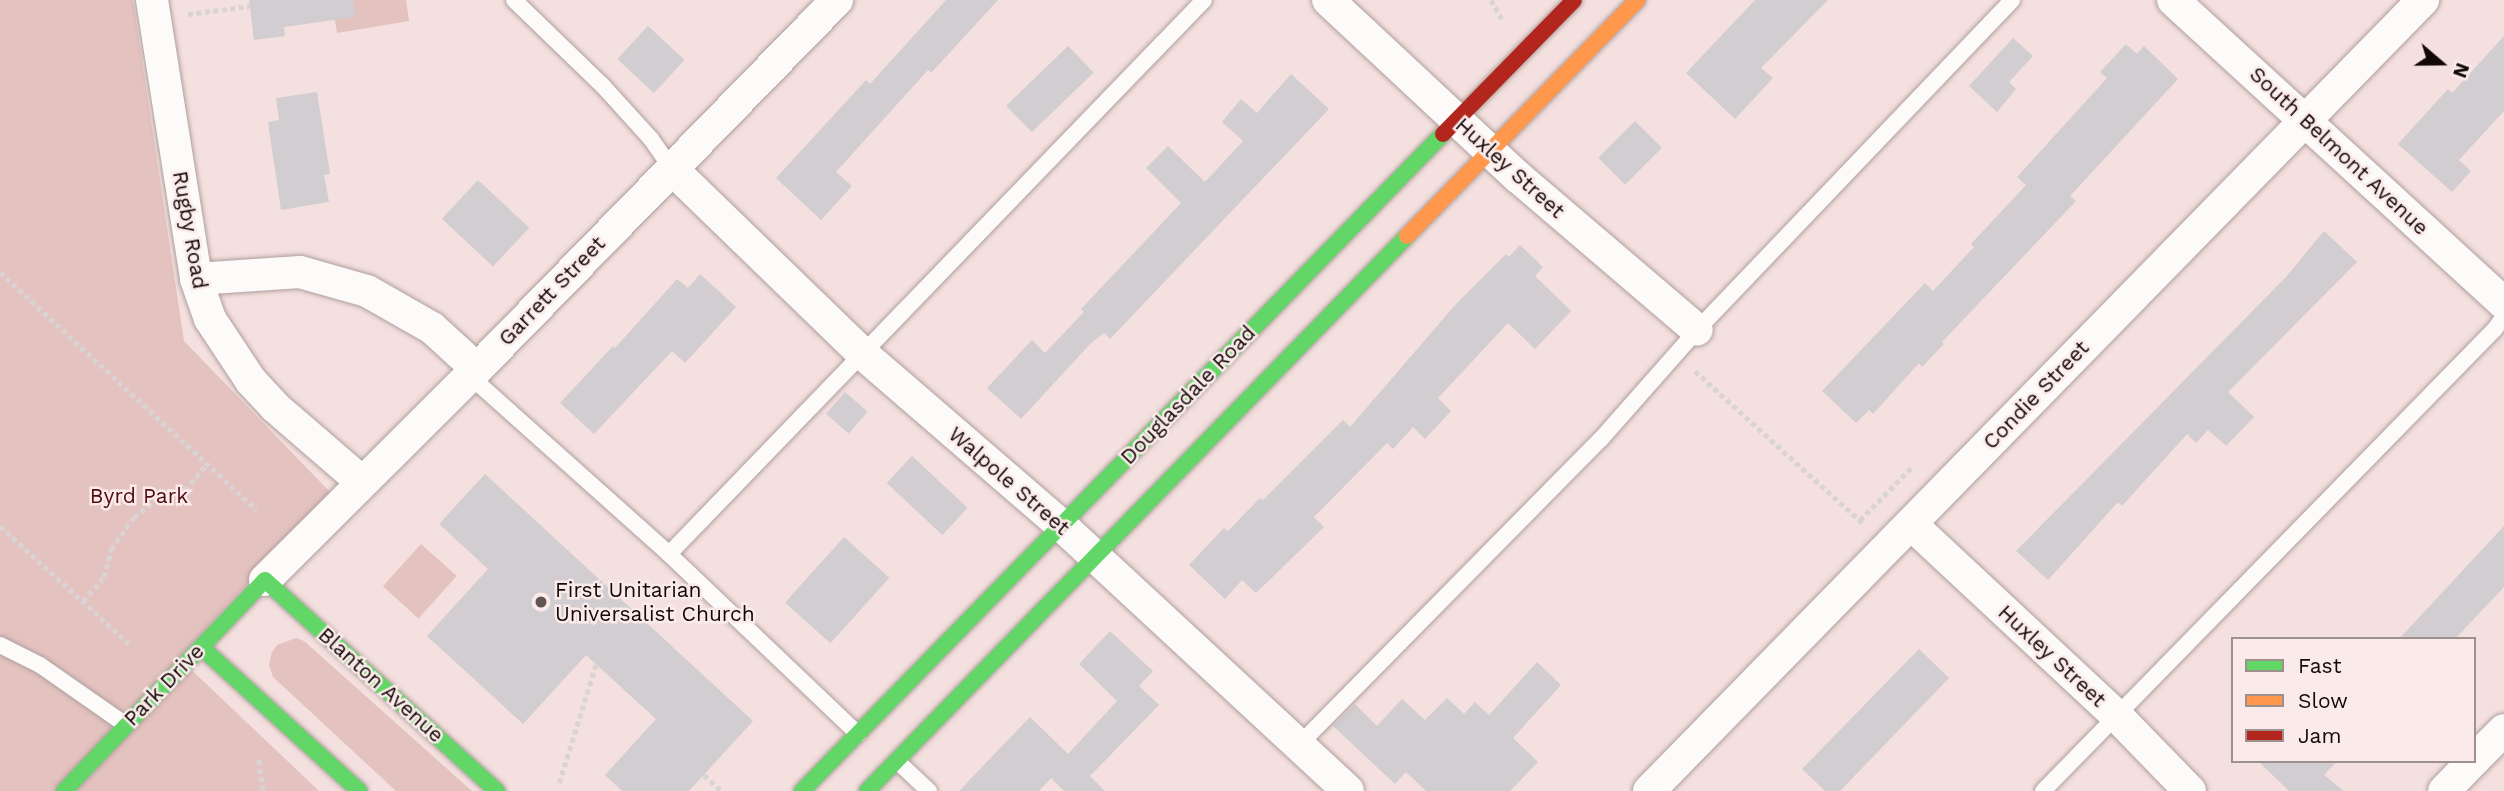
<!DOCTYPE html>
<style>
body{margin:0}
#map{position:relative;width:2504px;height:791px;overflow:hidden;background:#f4e0de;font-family:"Work Sans",sans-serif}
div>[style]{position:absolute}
.green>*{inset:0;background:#e4c2bf;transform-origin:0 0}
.building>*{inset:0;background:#d1cdd0;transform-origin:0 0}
.path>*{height:4.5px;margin-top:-2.25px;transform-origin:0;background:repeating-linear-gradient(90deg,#dad3d3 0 5px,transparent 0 8.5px)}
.roads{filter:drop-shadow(0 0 2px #ae9f9e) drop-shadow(0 0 2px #ae9f9e)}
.lane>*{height:16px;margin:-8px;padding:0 8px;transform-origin:8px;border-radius:8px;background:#fdfafa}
.street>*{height:32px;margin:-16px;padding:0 16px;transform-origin:16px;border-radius:16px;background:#fdfafa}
.fast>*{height:16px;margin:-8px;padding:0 8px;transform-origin:8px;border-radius:8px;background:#63d668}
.slow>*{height:16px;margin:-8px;padding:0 8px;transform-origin:8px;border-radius:8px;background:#ff974d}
.jam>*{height:16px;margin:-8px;padding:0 8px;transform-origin:8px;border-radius:8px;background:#b3261e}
.dots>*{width:19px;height:19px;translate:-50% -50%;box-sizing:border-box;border:4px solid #faebea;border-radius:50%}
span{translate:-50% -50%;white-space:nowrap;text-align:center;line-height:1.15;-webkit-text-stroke:5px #faebea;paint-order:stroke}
.street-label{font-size:21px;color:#130807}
.park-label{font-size:21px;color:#510a10}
.poi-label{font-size:21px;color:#130807}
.left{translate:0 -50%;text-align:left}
.legend{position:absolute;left:2231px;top:637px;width:245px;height:126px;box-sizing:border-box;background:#faebea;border:2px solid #9e908f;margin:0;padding:9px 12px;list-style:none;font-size:21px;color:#130807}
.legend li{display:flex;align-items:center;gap:14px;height:35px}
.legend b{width:35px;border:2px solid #9e908f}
.north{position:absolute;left:2406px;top:28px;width:70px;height:70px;-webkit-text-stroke:5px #faebea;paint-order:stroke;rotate:110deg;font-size:19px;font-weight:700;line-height:28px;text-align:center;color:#130807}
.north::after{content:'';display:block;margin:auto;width:24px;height:32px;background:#130807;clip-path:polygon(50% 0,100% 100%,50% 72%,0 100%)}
</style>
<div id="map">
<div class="green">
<i style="clip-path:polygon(0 0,133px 0,184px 341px,331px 493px,179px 658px,319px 791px,0 791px)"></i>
<i style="clip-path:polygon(332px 0,406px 0,409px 21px,337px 33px)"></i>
<i style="left:421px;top:544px;width:48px;height:57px;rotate:42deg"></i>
<i style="clip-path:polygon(296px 638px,304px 641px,472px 791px,396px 791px,273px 677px,269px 665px,272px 652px,277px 645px)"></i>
</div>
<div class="building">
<i style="clip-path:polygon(249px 0,353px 0,355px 17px,284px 27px,285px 36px,254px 40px)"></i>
<i style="clip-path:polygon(946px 0,998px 0,931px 73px,928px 70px,836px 172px,852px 186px,821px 220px,776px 178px,866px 80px,870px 84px)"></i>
<i style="clip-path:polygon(1755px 0,1828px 0,1761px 68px,1773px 78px,1735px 119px,1686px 73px)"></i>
<i style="left:648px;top:26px;width:50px;height:45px;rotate:43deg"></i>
<i style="clip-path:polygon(2504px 36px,2504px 111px,2459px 160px,2471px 171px,2452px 192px,2398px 144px,2448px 89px,2452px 93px)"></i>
<i style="clip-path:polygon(2013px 38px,2033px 56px,2009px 82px,2016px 89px,1997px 112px,1969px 86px)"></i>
<i style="clip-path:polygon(2126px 44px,2137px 54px,2144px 46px,2178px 79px,2070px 196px,2076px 201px,1942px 342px,1944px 344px,1922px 367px,1919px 363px,1873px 414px,1869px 410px,1856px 423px,1822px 391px,1925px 283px,1933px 291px,1974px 247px,1971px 244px,2026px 185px,2017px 177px,2107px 78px,2100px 72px)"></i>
<i style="left:1068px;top:46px;width:37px;height:86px;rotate:46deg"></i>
<i style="clip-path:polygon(1291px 74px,1329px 109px,1110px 339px,1104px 333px,1091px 343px,1021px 419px,987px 388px,1032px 340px,1045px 353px,1084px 312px,1081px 309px,1181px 203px,1146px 168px,1168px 146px,1205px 182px,1243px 141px,1222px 122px,1241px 99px,1257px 113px)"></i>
<i style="clip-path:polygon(317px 92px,330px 174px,324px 175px,329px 202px,281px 210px,268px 122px,279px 120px,276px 98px)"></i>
<i style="left:1635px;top:121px;width:38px;height:52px;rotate:45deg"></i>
<i style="left:478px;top:180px;width:70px;height:53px;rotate:43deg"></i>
<i style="clip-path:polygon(2324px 231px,2357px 262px,2228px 392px,2254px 417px,2226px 446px,2208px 430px,2196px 443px,2187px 434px,2122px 506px,2118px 502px,2048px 580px,2016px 551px,2286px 277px)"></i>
<i style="clip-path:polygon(1520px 245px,1543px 267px,1535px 276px,1571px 311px,1535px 349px,1508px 323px,1438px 398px,1451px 411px,1425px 439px,1413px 427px,1393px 449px,1387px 443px,1314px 517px,1324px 527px,1256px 593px,1242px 580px,1225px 599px,1189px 565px,1224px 528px,1228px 531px,1260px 498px,1263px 500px,1343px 420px,1350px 427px,1456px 304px,1506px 254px,1509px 257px)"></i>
<i style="clip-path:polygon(700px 274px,736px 307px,685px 363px,672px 351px,594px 434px,560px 403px,613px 346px,615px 348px,677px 279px,688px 288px)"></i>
<i style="left:845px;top:392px;width:30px;height:29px;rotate:41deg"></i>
<i style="left:912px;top:456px;width:76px;height:37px;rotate:43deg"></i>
<i style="clip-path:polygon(485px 474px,753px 721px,689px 791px,622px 791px,605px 775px,656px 719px,586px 655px,523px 724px,427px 636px,488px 569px,439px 524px)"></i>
<i style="clip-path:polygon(2504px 526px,2504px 587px,2455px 639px,2399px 639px)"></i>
<i style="left:844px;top:537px;width:61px;height:88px;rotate:42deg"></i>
<i style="clip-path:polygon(1110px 631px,1153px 671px,1139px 686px,1159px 705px,1090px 776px,1105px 791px,1064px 791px,1051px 778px,1039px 791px,959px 791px,1030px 717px,1068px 754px,1117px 701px,1079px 664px)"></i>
<i style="clip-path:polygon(1919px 649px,1949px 678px,1840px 791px,1825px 791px,1802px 769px)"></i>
<i style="clip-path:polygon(1537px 662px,1561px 685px,1513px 738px,1538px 762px,1510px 791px,1426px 791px,1406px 772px,1395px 784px,1333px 726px,1355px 704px,1377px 726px,1402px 699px,1425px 720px,1447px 698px,1464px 714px,1475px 702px,1489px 715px)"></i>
<i style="clip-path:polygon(2258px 761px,2337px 761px,2324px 775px,2344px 791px,2289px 791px)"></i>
</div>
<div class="path">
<i style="left:1491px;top:0;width:23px;rotate:59deg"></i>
<i style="left:188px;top:14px;width:63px;rotate:-7.4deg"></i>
<i style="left:0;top:272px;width:350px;rotate:42.8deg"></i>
<i style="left:1695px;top:371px;width:229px;rotate:42.2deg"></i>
<i style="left:1860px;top:520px;width:73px;rotate:-45.6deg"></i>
<i style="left:0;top:526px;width:178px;rotate:42.3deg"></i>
<i style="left:83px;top:601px;width:32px;rotate:-49deg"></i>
<i style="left:104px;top:577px;width:29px;rotate:-76deg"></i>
<i style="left:111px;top:549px;width:39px;rotate:-54deg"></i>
<i style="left:134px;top:517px;width:38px;rotate:-37deg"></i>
<i style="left:164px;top:494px;width:21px;rotate:-11deg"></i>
<i style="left:185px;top:490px;width:34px;rotate:-50deg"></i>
<i style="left:259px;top:760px;width:31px;rotate:83deg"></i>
<i style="left:704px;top:775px;width:24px;rotate:42deg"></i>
<i style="left:559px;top:783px;width:125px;rotate:-72.7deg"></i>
</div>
<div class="roads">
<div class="lane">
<i style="left:514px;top:0;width:124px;rotate:44deg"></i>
<i style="left:603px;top:86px;width:72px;rotate:47.8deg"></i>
<i style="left:651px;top:139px;width:37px;rotate:55deg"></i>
<i style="left:470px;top:376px;width:267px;rotate:41.8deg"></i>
<i style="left:669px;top:554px;width:261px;rotate:43.6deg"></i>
<i style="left:669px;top:554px;width:770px;rotate:-46deg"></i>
<i style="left:0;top:645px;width:45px;rotate:26.6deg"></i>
<i style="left:40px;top:665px;width:105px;rotate:34.9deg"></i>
<i style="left:1298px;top:746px;width:431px;rotate:-45.4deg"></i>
<i style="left:1601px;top:439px;width:145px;rotate:-48.6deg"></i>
<i style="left:1697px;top:330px;width:456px;rotate:-46.3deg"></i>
<i style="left:897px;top:761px;width:44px;rotate:43.2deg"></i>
<i style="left:2043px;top:791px;width:646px;rotate:-45.63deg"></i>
<i style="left:2495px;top:329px;width:16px;rotate:-55deg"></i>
</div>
<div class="street">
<i style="left:152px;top:0;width:282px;rotate:81deg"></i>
<i style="left:196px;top:279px;width:42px;rotate:70.7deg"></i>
<i style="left:210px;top:319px;width:74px;rotate:56.5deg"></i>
<i style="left:251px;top:381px;width:35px;rotate:47deg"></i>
<i style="left:275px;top:407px;width:115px;rotate:40.8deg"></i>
<i style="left:1328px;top:0;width:260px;rotate:43deg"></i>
<i style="left:1518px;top:177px;width:235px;rotate:40.5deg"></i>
<i style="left:2173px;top:0;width:449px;rotate:42.5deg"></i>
<i style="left:672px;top:169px;width:267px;rotate:44.1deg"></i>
<i style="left:864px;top:355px;width:260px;rotate:40.8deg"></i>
<i style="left:1061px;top:525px;width:391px;rotate:42.8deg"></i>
<i style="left:196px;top:279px;width:104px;rotate:-3.9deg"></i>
<i style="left:300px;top:272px;width:70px;rotate:15.8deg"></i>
<i style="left:367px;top:291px;width:75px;rotate:29.6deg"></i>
<i style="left:432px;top:328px;width:61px;rotate:42.3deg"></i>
<i style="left:1911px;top:524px;width:280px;rotate:43deg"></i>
<i style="left:2116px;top:715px;width:106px;rotate:45.8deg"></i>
<i style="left:265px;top:580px;width:299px;rotate:-44.9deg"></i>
<i style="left:477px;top:369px;width:516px;rotate:-45.71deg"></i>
<i style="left:2474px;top:760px;width:42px;rotate:-45deg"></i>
<i style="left:1649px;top:791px;width:1107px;rotate:-45.62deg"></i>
<i style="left:2444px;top:791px;width:42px;rotate:-46deg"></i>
</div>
<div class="fast">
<i style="left:201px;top:647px;width:214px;rotate:42.3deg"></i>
<i style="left:64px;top:791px;width:291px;rotate:-46.4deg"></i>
<i style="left:265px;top:580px;width:314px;rotate:42.3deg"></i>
<i style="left:802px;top:791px;width:918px;rotate:-45.71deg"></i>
<i style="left:867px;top:791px;width:774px;rotate:-45.78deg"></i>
</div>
<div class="slow">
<i style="left:1407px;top:236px;width:330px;rotate:-45.7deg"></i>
</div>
<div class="jam">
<i style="left:1443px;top:134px;width:187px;rotate:-45.6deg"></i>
</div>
</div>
<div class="dots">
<i style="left:541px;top:602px;background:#625452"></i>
</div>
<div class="street-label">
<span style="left:2339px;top:151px;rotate:43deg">South Belmont Avenue</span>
<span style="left:1510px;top:168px;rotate:42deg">Huxley Street</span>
<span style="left:190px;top:230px;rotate:80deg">Rugby Road</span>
<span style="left:552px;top:291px;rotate:-46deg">Garrett Street</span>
<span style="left:1188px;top:395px;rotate:-46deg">Douglasdale Road</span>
<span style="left:2036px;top:395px;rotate:-46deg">Condie Street</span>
<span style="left:1009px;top:481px;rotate:41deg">Walpole Street</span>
<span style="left:2052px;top:656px;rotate:43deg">Huxley Street</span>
<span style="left:164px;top:685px;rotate:-46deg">Park Drive</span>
<span style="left:381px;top:685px;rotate:42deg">Blanton Avenue</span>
</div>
<div class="park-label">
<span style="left:139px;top:496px">Byrd Park</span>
</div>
<div class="poi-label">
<span class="left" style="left:555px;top:602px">First Unitarian<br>Universalist Church</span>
</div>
<ul class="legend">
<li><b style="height:9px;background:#63d668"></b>Fast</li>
<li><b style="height:9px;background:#ff974d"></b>Slow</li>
<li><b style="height:9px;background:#b3261e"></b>Jam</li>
</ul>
<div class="north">N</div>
</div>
